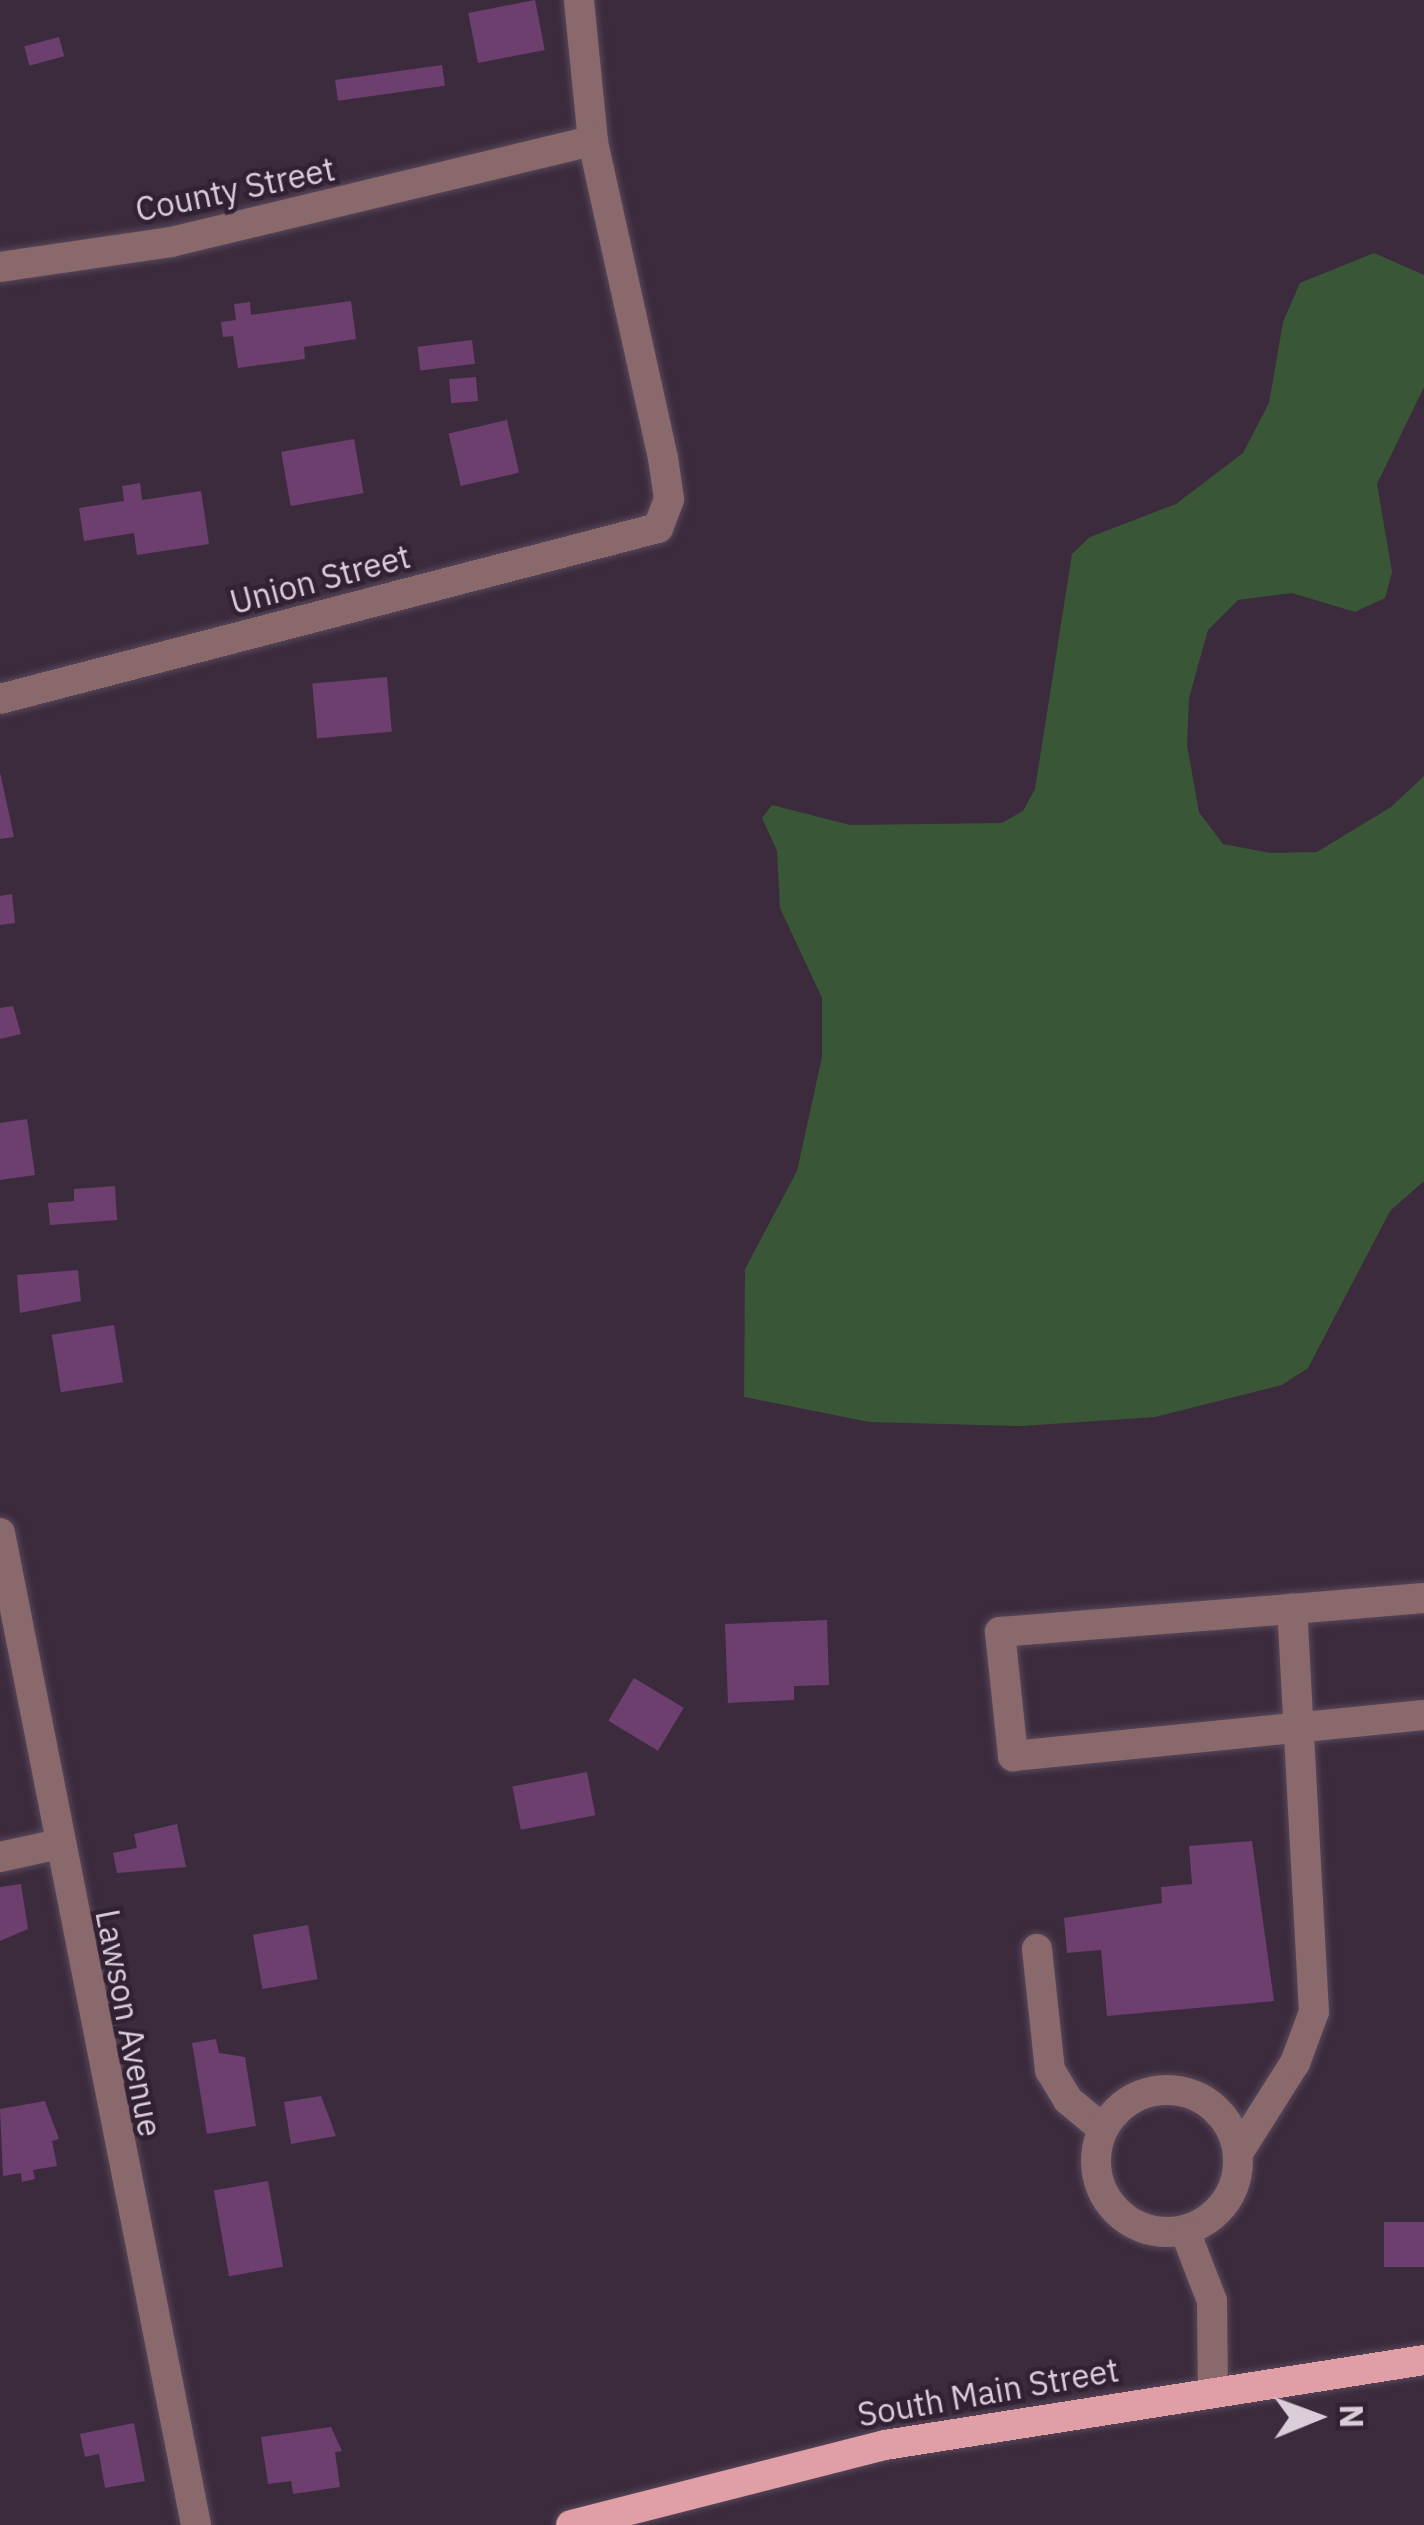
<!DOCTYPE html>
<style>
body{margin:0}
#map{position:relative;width:1424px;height:2525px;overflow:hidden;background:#3c2b3d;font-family:"IBM Plex Sans",sans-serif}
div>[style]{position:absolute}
.green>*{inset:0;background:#395637}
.building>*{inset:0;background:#6c3f6f;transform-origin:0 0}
.roads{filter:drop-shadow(0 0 3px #584859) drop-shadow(0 0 3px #584859)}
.minor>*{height:30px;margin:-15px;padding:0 15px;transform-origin:15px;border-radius:15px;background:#89696c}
.minor>.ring{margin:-15px;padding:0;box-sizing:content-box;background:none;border:30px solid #89696c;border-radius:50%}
.major>*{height:30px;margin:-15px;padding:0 15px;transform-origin:15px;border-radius:15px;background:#e09ea6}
span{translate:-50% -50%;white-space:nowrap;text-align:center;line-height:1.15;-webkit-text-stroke:9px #322133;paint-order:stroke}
.street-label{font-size:33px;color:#d8cdd9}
.north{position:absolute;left:1256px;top:2357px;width:120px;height:120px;-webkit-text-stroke:9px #322133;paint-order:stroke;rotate:89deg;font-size:33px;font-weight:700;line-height:48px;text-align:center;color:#d8cdd9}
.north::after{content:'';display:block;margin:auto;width:42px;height:54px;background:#d8cdd9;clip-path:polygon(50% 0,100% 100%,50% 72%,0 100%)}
</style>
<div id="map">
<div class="green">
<i style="clip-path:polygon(1374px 253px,1424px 275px,1424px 387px,1377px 484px,1392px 572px,1385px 598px,1355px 612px,1292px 593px,1238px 600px,1208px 630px,1189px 698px,1187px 745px,1199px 812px,1223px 844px,1270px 853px,1317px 852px,1391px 807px,1424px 776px,1424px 1181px,1390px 1211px,1308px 1368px,1282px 1385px,1155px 1417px,1022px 1426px,869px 1422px,744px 1397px,745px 1269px,797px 1171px,822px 1057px,822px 998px,780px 908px,777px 851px,762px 818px,772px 805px,850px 825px,1002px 823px,1023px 811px,1035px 789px,1072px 554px,1090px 537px,1176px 504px,1243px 453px,1269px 403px,1283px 322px,1300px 283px)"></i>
</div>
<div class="building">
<i style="left:535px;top:0;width:51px;height:68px;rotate:79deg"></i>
<i style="left:59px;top:37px;width:20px;height:36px;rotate:75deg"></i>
<i style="left:442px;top:65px;width:21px;height:108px;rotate:82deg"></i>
<i style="clip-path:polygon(351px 301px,356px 339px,304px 347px,305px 359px,238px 368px,233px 336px,223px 337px,221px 322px,236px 320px,234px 304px,250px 302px,251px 315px)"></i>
<i style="left:472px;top:340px;width:24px;height:55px;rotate:83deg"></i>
<i style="left:476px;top:377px;width:24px;height:27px;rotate:85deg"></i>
<i style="left:507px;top:420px;width:54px;height:60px;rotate:77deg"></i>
<i style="left:354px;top:439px;width:55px;height:74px;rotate:80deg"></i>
<i style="clip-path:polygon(140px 483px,142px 500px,201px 491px,209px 544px,137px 555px,134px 533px,84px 541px,79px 508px,124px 501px,122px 486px)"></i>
<i style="left:387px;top:677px;width:55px;height:75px;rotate:85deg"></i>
<i style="clip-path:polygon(0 772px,14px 837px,0 839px)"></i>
<i style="clip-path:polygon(12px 894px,15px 923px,0 925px,0 896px)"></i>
<i style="clip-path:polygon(13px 1006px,21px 1034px,0 1039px,0 1008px)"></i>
<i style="clip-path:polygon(27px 1119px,35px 1175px,0 1180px,0 1123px)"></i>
<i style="clip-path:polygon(115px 1186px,117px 1220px,50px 1225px,48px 1203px,74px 1201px,74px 1189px)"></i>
<i style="clip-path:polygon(78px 1270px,81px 1301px,20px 1313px,17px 1275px)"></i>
<i style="left:114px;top:1325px;width:58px;height:63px;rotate:81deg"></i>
<i style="clip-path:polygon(827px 1620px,829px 1685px,794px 1686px,794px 1700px,728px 1703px,725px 1624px)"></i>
<i style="left:634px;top:1678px;width:58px;height:50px;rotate:31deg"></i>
<i style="left:587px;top:1772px;width:44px;height:76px;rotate:79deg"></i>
<i style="clip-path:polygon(177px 1824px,186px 1867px,117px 1873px,113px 1853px,137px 1848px,134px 1834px)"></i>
<i style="clip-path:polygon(1252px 1841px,1274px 2001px,1107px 2016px,1101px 1950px,1067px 1953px,1064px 1918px,1162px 1903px,1161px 1887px,1192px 1884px,1189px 1846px)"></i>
<i style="clip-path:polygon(21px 1884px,28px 1929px,0 1941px,0 1887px)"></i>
<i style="left:308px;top:1925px;width:55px;height:56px;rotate:80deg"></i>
<i style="clip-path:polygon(216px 2039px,219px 2053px,245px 2057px,256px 2126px,207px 2134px,192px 2043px)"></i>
<i style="clip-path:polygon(321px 2096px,336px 2136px,291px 2144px,284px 2102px)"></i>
<i style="clip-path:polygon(45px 2101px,59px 2139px,52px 2141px,57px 2166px,33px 2170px,35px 2179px,22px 2182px,21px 2173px,3px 2176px,0 2109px)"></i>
<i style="left:268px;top:2181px;width:87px;height:55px;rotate:80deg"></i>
<i style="left:1424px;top:2222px;width:45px;height:40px;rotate:90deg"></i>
<i style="clip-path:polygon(134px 2423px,145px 2481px,105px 2488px,99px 2454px,85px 2457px,80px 2434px)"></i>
<i style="clip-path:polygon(331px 2427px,342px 2451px,335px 2452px,340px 2487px,293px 2494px,291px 2481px,268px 2484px,261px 2437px)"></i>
</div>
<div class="roads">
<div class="minor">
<i style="left:0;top:267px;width:173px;rotate:-8.3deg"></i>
<i style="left:171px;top:242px;width:434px;rotate:-13.5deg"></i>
<i style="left:593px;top:141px;width:142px;rotate:-95.7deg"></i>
<i style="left:0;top:699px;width:680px;rotate:-14.57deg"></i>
<i style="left:658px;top:528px;width:31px;rotate:-69deg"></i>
<i style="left:669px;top:499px;width:41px;rotate:-98.3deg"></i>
<i style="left:663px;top:458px;width:325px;rotate:-102.5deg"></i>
<i style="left:0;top:1533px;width:1011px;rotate:78.82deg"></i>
<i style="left:1292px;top:1609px;width:293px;rotate:175.5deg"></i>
<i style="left:1000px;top:1632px;width:125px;rotate:84deg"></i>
<i style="left:1013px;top:1756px;width:413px;rotate:-5.7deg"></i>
<i style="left:0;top:1857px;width:60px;rotate:-12.4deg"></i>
<i style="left:1037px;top:1949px;width:122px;rotate:83.9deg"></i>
<i style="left:1050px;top:2070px;width:35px;rotate:59deg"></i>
<i style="left:1068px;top:2100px;width:45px;rotate:39.6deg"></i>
<i class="ring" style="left:1096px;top:2090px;width:112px;height:112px"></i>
<i style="left:1238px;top:2153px;width:107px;rotate:-57.7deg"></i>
<i style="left:1295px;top:2063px;width:54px;rotate:-69.6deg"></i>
<i style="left:1314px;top:2012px;width:404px;rotate:-93.1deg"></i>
<i style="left:1292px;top:1609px;width:132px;rotate:-4.8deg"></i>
<i style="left:1185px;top:2231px;width:75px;rotate:68.9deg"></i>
<i style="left:1212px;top:2301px;width:89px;rotate:89.4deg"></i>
</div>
<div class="major">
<i style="left:571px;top:2525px;width:324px;rotate:-14.3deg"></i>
<i style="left:885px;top:2445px;width:546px;rotate:-8.96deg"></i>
</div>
</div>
<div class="street-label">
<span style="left:235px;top:189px;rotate:-12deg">County Street</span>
<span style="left:320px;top:579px;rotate:-15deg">Union Street</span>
<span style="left:129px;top:2023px;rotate:79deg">Lawson Avenue</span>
<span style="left:988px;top:2392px;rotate:-10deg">South Main Street</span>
</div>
<div class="north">N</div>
</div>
